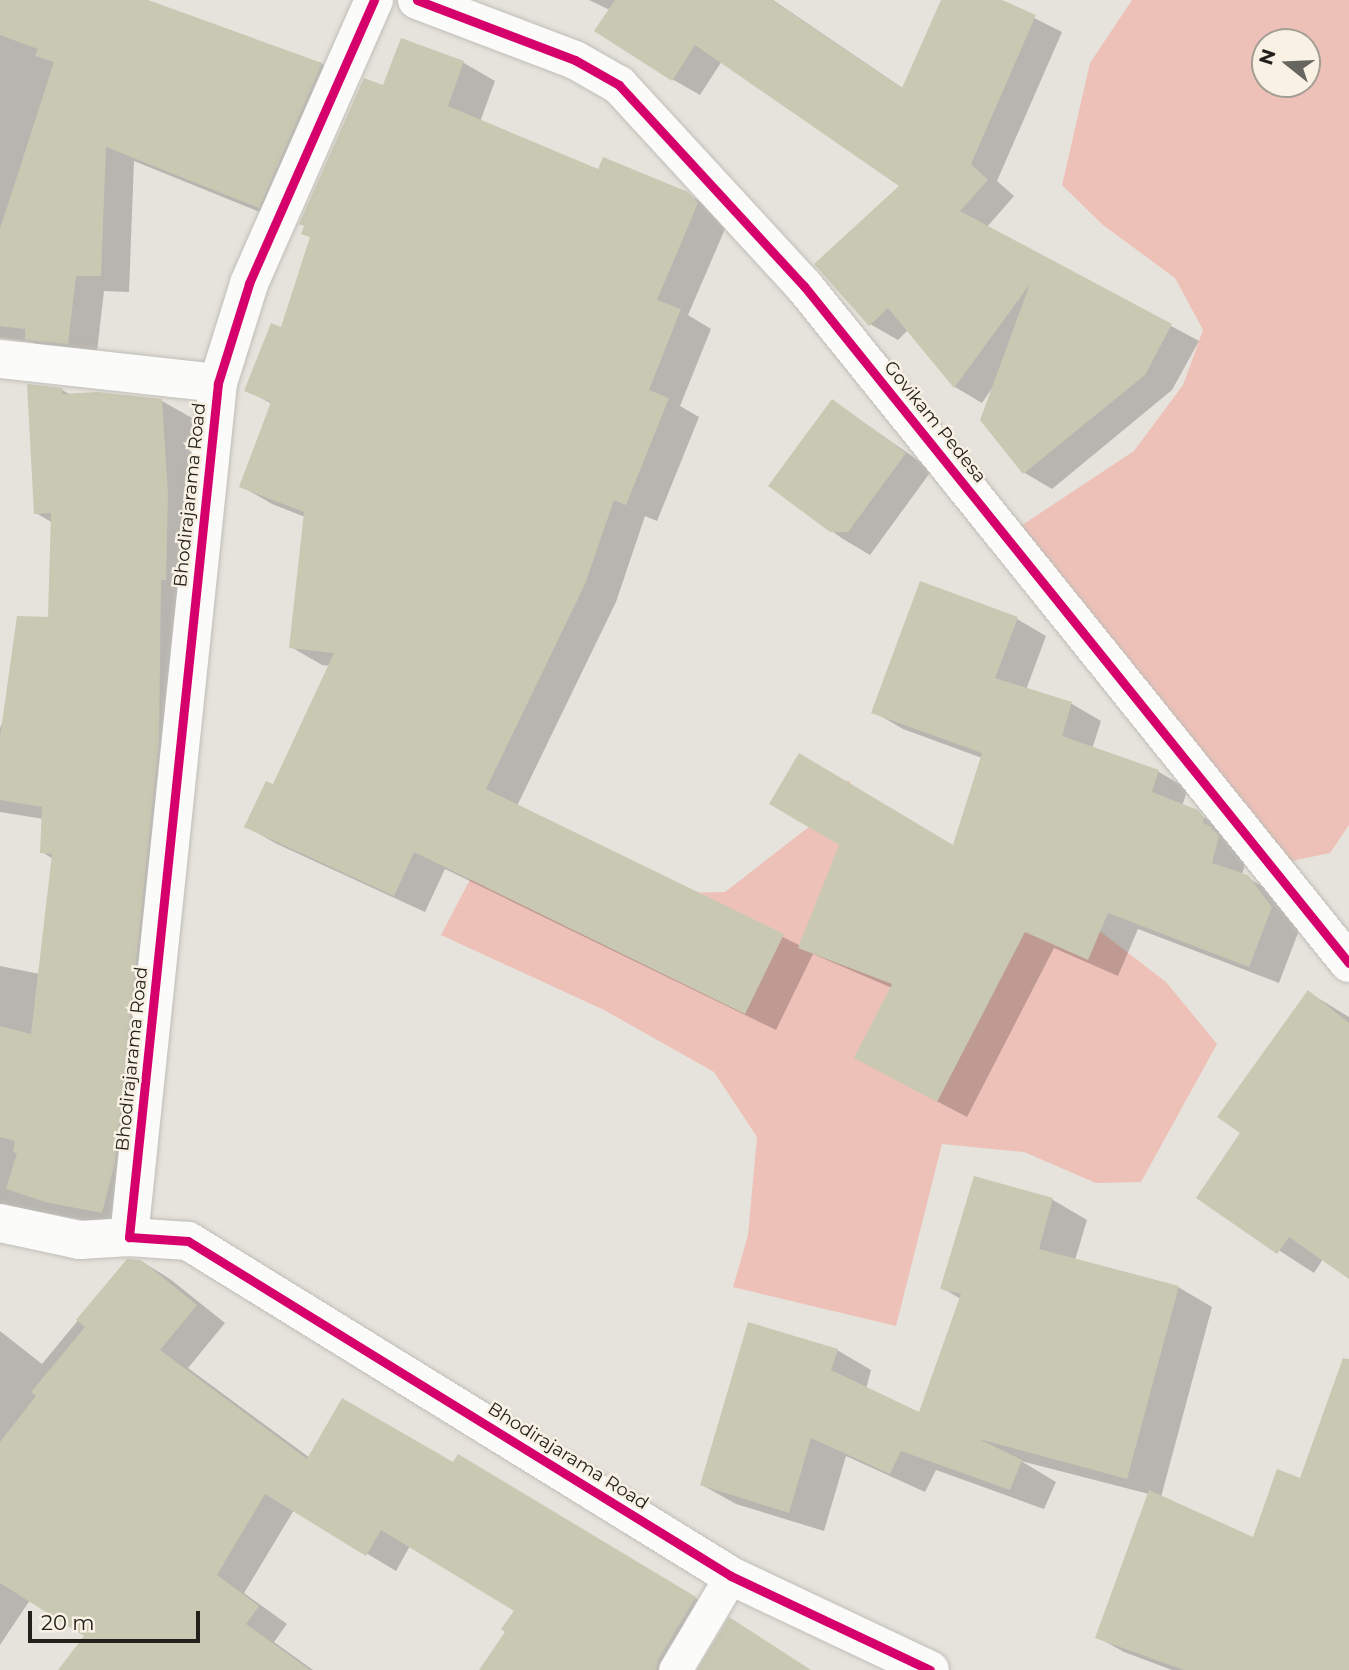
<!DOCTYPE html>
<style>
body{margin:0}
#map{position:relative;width:1349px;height:1670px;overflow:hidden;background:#e6e3dc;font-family:Montserrat,sans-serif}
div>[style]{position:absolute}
.green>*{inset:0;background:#eec1b8}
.shadow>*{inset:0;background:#0003}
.building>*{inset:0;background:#c9c8b2}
.roads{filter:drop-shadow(0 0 2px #c0beb8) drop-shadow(0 0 2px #c0beb8)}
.lane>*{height:33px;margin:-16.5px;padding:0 16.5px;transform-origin:16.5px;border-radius:16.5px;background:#fbfbfa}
.street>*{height:38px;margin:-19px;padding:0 19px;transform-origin:19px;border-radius:19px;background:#fbfbfa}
.cycleway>*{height:9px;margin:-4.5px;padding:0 4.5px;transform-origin:4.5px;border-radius:4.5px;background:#d6006c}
span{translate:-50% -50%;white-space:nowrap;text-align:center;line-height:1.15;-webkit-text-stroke:5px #f8f1e4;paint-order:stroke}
.street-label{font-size:18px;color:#23211c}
.north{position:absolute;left:1251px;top:28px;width:70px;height:70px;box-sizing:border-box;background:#f8f1e4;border:2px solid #a39e94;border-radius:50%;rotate:288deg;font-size:19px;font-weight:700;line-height:28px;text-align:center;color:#23211c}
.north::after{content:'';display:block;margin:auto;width:24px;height:32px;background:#67655f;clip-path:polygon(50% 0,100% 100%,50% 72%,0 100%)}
.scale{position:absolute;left:28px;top:1611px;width:172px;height:32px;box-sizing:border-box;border:4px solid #23211c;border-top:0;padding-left:9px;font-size:21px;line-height:24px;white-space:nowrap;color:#23211c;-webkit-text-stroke:5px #f8f1e4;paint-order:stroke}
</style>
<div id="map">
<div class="green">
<i style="clip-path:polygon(evenodd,1132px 0,1349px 0,1349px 825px,1330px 853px,1272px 865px,1007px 535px,1134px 451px,1183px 385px,1203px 330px,1175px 278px,1103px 225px,1062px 185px,1090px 63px,1132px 0,1265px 42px,1307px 42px,1307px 84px,1265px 84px,1265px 42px)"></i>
<i style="clip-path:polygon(848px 780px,897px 842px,1038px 888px,1101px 932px,1166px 982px,1217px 1044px,1141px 1182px,1096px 1183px,1024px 1152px,942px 1144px,896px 1326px,733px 1287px,748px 1235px,757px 1137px,714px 1072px,604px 1010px,441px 935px,498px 826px,592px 895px,725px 892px,810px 826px)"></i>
</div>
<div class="shadow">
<i style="clip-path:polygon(0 0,140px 0,322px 64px,350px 81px,287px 223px,134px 161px,129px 292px,104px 291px,96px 360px,55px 355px,32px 342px,0 338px)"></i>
<i style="clip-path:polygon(589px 0,773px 0,904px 89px,943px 0,998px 0,1062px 32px,997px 181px,1014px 196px,987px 227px,1199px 341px,1172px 390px,1052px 489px,1025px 473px,982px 420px,992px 388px,982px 403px,955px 387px,908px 330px,898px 340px,870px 324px,902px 186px,722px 61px,700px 95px,672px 79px,610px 10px)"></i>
<i style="clip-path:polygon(402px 40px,464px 63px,495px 81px,480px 122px,599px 171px,687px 194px,719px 212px,728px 222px,688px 315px,711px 329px,680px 406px,699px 417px,657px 521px,645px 516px,616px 602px,517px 806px,801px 946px,954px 847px,982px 758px,903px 729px,874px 712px,1017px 619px,1046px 636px,1026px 690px,1072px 704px,1101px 721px,1092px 749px,1159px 772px,1188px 789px,1182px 806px,1227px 829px,1248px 854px,1242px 875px,1277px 894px,1301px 925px,1279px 983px,1138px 929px,1118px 976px,1054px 948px,967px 1117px,885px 1074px,892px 988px,813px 954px,776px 1030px,445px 869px,425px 912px,277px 844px,247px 827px,274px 786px,330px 666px,322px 665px,291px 647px,305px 517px,272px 504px,241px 486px,272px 404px,246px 390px,282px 329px)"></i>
<i style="clip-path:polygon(62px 390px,71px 395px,162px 401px,192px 418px,198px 513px,132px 1229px,19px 1208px,0 1210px,0 966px,40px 974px,53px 859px,42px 852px,44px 819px,0 812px,0 728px,50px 619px,53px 523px,36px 513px)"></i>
<i style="clip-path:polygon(833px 401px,932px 470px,870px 555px,843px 539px,771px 486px)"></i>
<i style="clip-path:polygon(1308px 992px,1349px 1017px,1349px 1277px,1323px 1259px,1314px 1273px,1206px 1203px)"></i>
<i style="clip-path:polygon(975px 1178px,1053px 1200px,1087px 1220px,1075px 1260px,1178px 1287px,1212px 1307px,1161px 1497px,1254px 1539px,1301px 1480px,1349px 1433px,1349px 1670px,1172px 1670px,1124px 1652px,1097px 1637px,1149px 1494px,1021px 1461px,1056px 1482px,1044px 1509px,936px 1470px,925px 1492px,846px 1456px,824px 1531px,736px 1504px,702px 1485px,837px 1350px,871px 1370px,866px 1389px,920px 1414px,961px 1299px,942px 1288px)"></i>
<i style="clip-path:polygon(127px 1261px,141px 1261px,170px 1279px,225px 1323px,188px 1368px,310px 1458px,454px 1465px,487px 1473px,724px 1615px,671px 1670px,481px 1670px,508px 1632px,516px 1611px,410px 1546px,396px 1571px,294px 1510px,244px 1593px,287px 1624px,274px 1642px,313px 1670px,66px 1670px,86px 1636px,30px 1600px,0 1645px,0 1331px,42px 1364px)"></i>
</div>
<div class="building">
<i style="clip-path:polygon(0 0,148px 0,322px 63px,259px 208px,106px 147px,101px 276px,76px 276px,68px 344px,25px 340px,25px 329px,0 326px,0 229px,54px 62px,35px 56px,38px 49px,0 35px)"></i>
<i style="clip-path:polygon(615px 0,772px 0,902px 88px,941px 0,1002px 0,1036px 15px,971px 164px,988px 180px,960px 211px,1172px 324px,1145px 375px,1023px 474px,980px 420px,1030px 284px,954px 388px,888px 308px,869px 326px,814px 264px,899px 186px,695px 45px,672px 81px,594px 31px)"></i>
<i style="clip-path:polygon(401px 38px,464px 61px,448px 106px,598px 169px,603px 157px,688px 192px,698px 203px,657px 300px,681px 309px,649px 390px,669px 398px,626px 505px,614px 500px,585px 584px,486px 789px,784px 934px,745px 1014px,414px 852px,394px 896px,244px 827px,266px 781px,273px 784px,334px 653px,289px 648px,304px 512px,239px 487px,271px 402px,244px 391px,271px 323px,281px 327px,310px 237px,301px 234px,304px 226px,299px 224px,364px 78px,383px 85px)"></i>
<i style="clip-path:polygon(27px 384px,63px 388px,62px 394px,97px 392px,162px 399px,168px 494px,166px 580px,161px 580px,159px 741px,115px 1162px,102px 1213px,45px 1202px,6px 1189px,17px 1153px,13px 1152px,15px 1141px,0 1137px,0 1026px,31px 1034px,52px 854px,40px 853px,42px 807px,0 800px,0 737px,17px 616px,48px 617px,51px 513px,34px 514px)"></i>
<i style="clip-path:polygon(832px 399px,906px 453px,848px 532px,830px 532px,768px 486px)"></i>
<i style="clip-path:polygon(920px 581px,1018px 617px,995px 678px,1072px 702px,1062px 736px,1159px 770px,1152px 792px,1198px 810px,1204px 818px,1203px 823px,1210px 826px,1219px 836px,1212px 863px,1248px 875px,1272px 907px,1249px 967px,1108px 913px,1088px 960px,1025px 932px,937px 1102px,854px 1058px,892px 984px,798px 948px,839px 845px,769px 804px,799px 753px,953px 845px,982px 753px,871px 713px)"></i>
<i style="clip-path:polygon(1308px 990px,1349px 1023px,1349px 1279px,1289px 1237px,1277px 1254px,1196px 1198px,1240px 1133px,1217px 1117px)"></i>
<i style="clip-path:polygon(974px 1176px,1053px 1198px,1039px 1249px,1179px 1286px,1127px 1479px,979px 1439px,1022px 1460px,1010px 1490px,901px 1451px,890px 1474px,811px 1438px,789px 1513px,700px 1485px,748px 1322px,838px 1349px,831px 1370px,919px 1412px,961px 1294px,940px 1289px)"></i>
<i style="clip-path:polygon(127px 1259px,141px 1260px,197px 1305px,160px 1350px,307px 1459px,342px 1398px,453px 1462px,458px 1454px,696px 1597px,658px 1660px,656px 1670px,479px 1670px,505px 1632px,501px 1629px,514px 1611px,381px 1530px,366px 1556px,265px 1494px,217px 1575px,259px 1606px,246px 1624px,310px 1670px,58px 1670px,84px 1636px,0 1583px,0 1442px,36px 1396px,31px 1392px,85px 1327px,76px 1320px)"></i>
<i style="clip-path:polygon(1343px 1358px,1349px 1359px,1349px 1670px,1184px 1670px,1095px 1638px,1149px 1490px,1253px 1537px,1277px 1469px,1300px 1478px)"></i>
<i style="clip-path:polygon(729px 1617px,811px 1670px,697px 1670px)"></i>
</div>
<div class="roads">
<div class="lane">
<i style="left:675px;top:1670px;width:109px;rotate:-59.2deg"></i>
</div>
<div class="street">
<i style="left:374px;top:0;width:310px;rotate:113.8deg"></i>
<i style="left:249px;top:284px;width:104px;rotate:107.4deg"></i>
<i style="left:218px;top:383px;width:859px;rotate:95.95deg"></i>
<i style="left:129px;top:1237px;width:59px;rotate:3.9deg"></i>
<i style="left:188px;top:1241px;width:638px;rotate:31.67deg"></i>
<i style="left:731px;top:1576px;width:220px;rotate:25.3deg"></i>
<i style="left:417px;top:0;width:169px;rotate:20.8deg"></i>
<i style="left:575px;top:60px;width:51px;rotate:29.6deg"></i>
<i style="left:619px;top:85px;width:273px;rotate:47.4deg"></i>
<i style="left:804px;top:286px;width:869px;rotate:51.17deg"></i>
<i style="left:0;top:359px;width:219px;rotate:6.3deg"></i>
<i style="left:0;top:1223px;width:82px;rotate:12deg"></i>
<i style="left:80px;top:1240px;width:49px;rotate:-3.5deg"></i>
</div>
</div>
<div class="cycleway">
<i style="left:374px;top:0;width:310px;rotate:113.8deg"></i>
<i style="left:249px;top:284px;width:104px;rotate:107.4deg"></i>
<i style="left:218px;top:383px;width:859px;rotate:95.95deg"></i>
<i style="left:129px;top:1237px;width:59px;rotate:3.9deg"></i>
<i style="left:188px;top:1241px;width:638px;rotate:31.67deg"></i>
<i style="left:731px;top:1576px;width:220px;rotate:25.3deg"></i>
<i style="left:417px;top:0;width:169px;rotate:20.8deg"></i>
<i style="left:575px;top:60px;width:51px;rotate:29.6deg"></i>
<i style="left:619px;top:85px;width:273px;rotate:47.4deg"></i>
<i style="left:804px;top:286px;width:869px;rotate:51.17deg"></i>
</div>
<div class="street-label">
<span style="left:935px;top:422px;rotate:51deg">Govikam Pedesa</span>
<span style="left:190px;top:495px;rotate:-84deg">Bhodirajarama Road</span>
<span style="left:132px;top:1059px;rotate:-84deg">Bhodirajarama Road</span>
<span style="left:568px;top:1456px;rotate:32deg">Bhodirajarama Road</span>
</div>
<div class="north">N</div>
<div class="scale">20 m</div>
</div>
